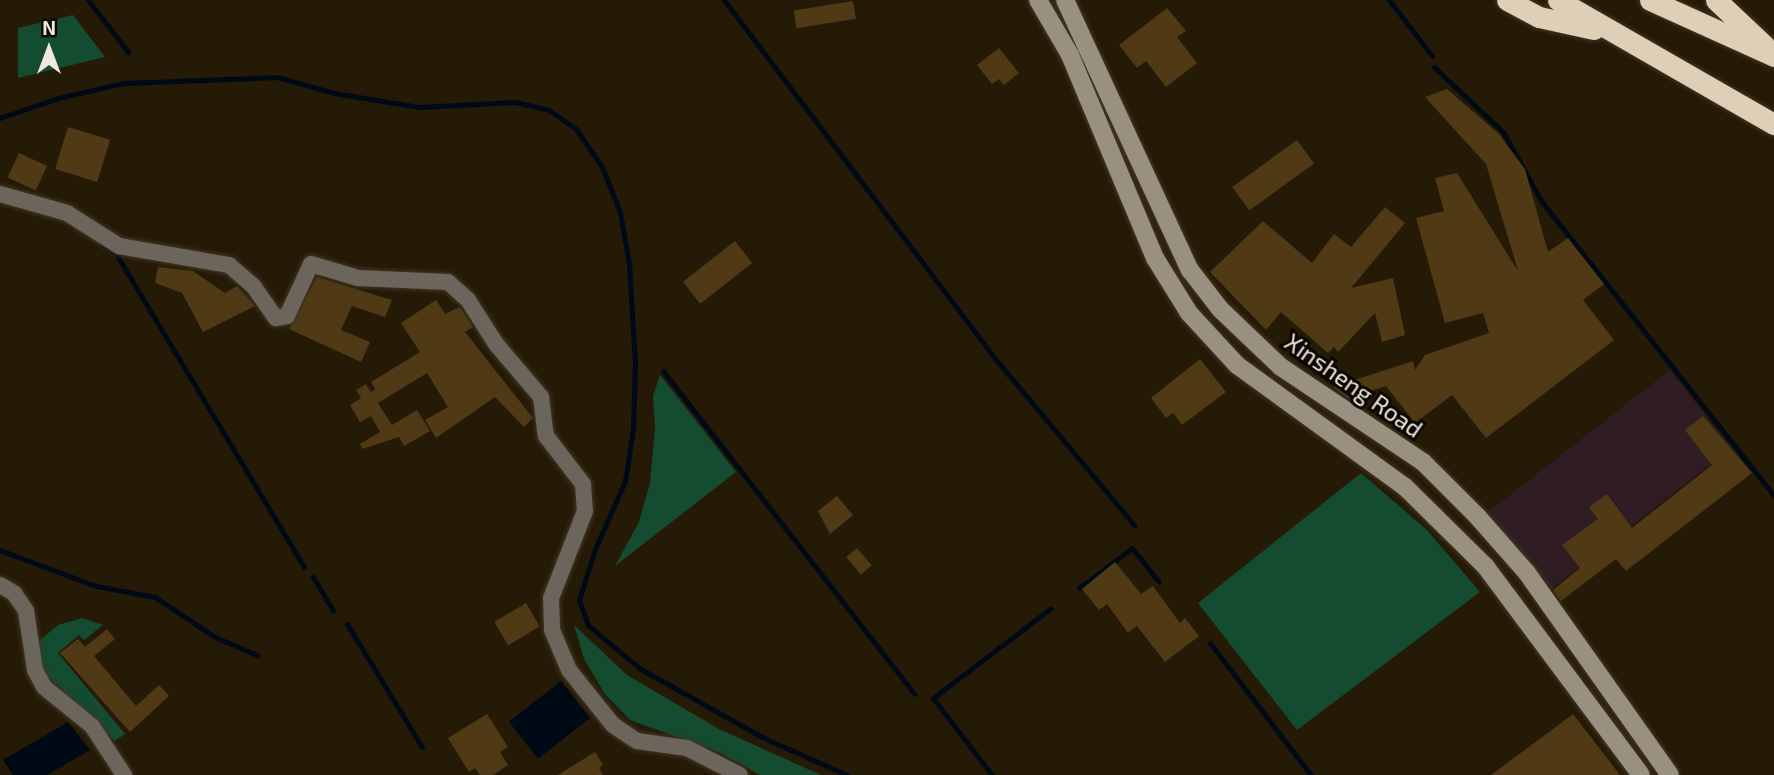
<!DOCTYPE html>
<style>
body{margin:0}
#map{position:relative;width:1774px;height:775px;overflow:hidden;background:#251a06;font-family:"Exo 2",sans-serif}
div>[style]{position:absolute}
.industrial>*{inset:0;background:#2f1d23;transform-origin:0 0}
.green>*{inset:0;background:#144c31}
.water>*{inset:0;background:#000916;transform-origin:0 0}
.stream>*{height:5px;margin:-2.5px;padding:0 2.5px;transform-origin:2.5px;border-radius:2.5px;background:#000916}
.building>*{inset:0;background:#4f3a15;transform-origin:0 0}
.roads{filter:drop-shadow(0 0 2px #413724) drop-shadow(0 0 2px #413724)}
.minor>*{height:16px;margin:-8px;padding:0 8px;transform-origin:8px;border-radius:8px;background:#6b655c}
.secondary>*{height:18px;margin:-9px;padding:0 9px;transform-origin:9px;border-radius:9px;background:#9a9080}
.motorway>*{height:21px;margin:-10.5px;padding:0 10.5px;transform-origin:10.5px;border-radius:10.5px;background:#decfb6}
span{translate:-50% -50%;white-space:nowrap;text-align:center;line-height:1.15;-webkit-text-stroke:6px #0a0601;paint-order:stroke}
.street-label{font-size:24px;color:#f0e8dc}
.north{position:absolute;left:14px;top:14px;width:70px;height:70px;-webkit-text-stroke:5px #0a0601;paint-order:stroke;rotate:0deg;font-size:19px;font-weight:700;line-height:28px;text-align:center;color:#f0e8dc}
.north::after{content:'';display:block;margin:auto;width:24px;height:32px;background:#f0e8dc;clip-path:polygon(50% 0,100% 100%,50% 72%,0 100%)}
</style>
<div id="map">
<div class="industrial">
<i style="left:1670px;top:370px;width:99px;height:237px;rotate:52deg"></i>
</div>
<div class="green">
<i style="clip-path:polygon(73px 15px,105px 57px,18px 78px,18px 28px)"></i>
<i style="clip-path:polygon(660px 375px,736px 472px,615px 566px,639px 522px,650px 483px,655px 428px,653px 396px)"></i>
<i style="clip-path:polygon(1361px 473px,1427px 530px,1480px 592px,1297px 730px,1198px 603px)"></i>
<i style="clip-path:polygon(82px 618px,103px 625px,84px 640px,79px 635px,58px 653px,125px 734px,115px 741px,43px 672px,39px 641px,58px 625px)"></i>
<i style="clip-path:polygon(574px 625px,627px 675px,719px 729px,821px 775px,760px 775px,719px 752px,630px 720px,605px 694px,584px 659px)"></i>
</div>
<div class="water">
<i style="left:561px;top:681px;width:47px;height:66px;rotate:52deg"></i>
<i style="clip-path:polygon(68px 722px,90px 750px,47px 775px,13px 775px,3px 760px)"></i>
</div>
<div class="stream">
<i style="left:88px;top:0;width:66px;rotate:52.4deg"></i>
<i style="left:724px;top:0;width:445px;rotate:52.9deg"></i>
<i style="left:992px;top:355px;width:222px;rotate:50.1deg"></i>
<i style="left:1389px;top:0;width:71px;rotate:52.5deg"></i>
<i style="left:1434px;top:67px;width:95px;rotate:43.3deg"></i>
<i style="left:1503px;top:132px;width:80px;rotate:60.9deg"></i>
<i style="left:1542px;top:202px;width:375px;rotate:51.7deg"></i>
<i style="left:0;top:118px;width:61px;rotate:-19deg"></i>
<i style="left:58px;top:98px;width:68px;rotate:-12.8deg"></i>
<i style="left:124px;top:83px;width:153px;rotate:-2.2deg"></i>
<i style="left:277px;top:77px;width:59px;rotate:15.7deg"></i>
<i style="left:334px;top:93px;width:86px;rotate:9.4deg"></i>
<i style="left:419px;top:107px;width:96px;rotate:-3deg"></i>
<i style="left:515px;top:102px;width:35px;rotate:13deg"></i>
<i style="left:549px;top:110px;width:33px;rotate:35deg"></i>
<i style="left:576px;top:129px;width:46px;rotate:55.6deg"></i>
<i style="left:602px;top:167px;width:48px;rotate:68.2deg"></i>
<i style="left:620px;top:212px;width:53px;rotate:80.2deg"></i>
<i style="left:629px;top:264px;width:98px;rotate:86.5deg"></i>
<i style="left:635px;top:362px;width:67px;rotate:91.7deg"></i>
<i style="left:633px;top:429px;width:53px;rotate:98.7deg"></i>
<i style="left:625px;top:481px;width:74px;rotate:113.8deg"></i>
<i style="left:595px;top:549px;width:53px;rotate:107.4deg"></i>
<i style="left:579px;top:600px;width:27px;rotate:70deg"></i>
<i style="left:588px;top:625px;width:67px;rotate:40.1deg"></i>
<i style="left:639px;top:668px;width:141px;rotate:29.3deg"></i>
<i style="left:762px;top:737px;width:93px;rotate:24.1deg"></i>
<i style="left:102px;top:244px;width:17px;rotate:36deg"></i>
<i style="left:116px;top:254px;width:365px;rotate:59deg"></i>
<i style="left:663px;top:371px;width:409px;rotate:52.1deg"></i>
<i style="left:0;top:550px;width:103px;rotate:20.6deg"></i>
<i style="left:96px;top:586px;width:60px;rotate:10.6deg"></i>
<i style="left:155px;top:597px;width:72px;rotate:33.7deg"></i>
<i style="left:215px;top:637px;width:46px;rotate:23.2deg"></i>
<i style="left:313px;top:577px;width:39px;rotate:59deg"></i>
<i style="left:1079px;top:588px;width:66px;rotate:-37deg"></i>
<i style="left:1132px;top:548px;width:43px;rotate:51.5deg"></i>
<i style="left:347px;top:624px;width:144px;rotate:58.6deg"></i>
<i style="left:1210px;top:643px;width:166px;rotate:52.6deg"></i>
<i style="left:992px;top:775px;width:97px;rotate:-127.5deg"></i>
<i style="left:933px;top:698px;width:148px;rotate:-37.3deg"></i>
</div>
<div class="building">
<i style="left:853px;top:1px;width:18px;height:60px;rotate:81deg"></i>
<i style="clip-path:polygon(1167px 8px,1186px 31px,1177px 37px,1197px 63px,1166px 87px,1146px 61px,1137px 68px,1119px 45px)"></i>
<i style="clip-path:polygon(999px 48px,1019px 73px,1004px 85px,999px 79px,992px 84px,977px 65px)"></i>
<i style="clip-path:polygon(1447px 89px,1499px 134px,1525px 169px,1548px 252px,1568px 238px,1604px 284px,1583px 300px,1614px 340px,1486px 438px,1452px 395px,1415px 423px,1386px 386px,1348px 398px,1333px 387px,1413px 361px,1415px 370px,1425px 355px,1489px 333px,1483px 313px,1445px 323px,1416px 218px,1444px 211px,1435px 178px,1457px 173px,1518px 271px,1486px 164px,1425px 97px)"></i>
<i style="left:68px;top:127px;width:44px;height:44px;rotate:17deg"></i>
<i style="left:1297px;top:140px;width:29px;height:80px;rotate:54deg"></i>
<i style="left:19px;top:153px;width:31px;height:27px;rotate:25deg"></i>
<i style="clip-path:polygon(1385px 207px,1405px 223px,1351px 288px,1393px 278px,1405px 335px,1382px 342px,1375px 313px,1338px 352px,1334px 347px,1328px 353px,1281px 312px,1266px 330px,1210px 272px,1263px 221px,1312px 263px,1334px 234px,1351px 247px)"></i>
<i style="left:735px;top:241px;width:28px;height:66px;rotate:52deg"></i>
<i style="clip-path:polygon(158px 267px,193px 271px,225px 293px,237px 286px,255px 306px,203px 332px,182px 293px,155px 283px)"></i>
<i style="clip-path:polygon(317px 277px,392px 300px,385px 317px,352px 306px,341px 330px,370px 342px,361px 362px,289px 329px)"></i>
<i style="clip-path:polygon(436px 300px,445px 314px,460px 307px,473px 327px,465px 332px,533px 418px,524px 427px,495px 397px,436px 438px,425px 420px,448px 407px,427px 373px,378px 403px,392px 425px,417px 410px,430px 431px,404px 446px,399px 437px,362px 449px,360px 444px,380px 432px,371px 416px,360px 422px,350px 405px,361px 398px,356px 390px,366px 384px,371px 392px,375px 389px,371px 382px,420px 352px,401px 323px)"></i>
<i style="clip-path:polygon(1200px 359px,1226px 392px,1182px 425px,1173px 413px,1166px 418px,1151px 398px)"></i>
<i style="clip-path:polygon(1703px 416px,1752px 473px,1626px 571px,1616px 559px,1561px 601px,1553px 590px,1580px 568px,1562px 545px,1598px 519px,1589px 507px,1607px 494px,1632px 528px,1712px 465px,1685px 430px)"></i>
<i style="clip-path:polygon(837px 496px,853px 515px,830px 534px,818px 511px)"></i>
<i style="left:857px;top:548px;width:23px;height:14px;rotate:50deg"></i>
<i style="clip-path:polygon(1115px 562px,1141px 594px,1153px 586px,1180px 623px,1185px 618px,1199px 636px,1165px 662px,1137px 626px,1128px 633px,1107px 604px,1099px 610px,1082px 589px)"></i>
<i style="left:526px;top:603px;width:27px;height:37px;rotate:59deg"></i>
<i style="clip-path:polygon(107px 629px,115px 639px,94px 656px,136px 706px,159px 685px,169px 696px,130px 732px,60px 653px,78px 639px,85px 647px)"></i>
<i style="clip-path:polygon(487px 714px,508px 747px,500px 752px,508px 765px,493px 775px,480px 775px,475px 768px,469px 772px,448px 738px)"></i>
<i style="clip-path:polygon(1573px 714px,1620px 775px,1491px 775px,1553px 729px)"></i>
<i style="clip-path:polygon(595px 752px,603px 765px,599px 768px,603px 775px,558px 775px)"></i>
</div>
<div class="roads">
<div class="minor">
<i style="left:0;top:194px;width:70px;rotate:15.8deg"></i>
<i style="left:67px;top:213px;width:62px;rotate:32.4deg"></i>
<i style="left:119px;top:246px;width:112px;rotate:9.8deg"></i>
<i style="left:229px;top:265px;width:33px;rotate:41deg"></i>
<i style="left:254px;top:287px;width:38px;rotate:55deg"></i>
<i style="left:276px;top:318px;width:11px;rotate:-10deg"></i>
<i style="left:287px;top:316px;width:57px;rotate:-65.2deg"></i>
<i style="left:311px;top:264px;width:49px;rotate:16.6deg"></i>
<i style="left:358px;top:278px;width:90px;rotate:2.5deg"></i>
<i style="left:448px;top:282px;width:27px;rotate:42deg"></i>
<i style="left:468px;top:300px;width:52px;rotate:57.5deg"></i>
<i style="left:496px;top:344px;width:70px;rotate:49.7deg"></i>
<i style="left:541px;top:397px;width:39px;rotate:83deg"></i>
<i style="left:546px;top:436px;width:61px;rotate:52.4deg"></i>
<i style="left:583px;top:484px;width:27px;rotate:86deg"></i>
<i style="left:585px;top:511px;width:93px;rotate:111.3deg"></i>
<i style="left:551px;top:598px;width:32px;rotate:88deg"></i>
<i style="left:552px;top:630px;width:43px;rotate:67deg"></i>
<i style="left:569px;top:670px;width:70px;rotate:51.3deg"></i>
<i style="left:613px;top:725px;width:29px;rotate:34deg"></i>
<i style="left:637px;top:741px;width:50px;rotate:8deg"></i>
<i style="left:687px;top:748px;width:59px;rotate:27deg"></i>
<i style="left:0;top:585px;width:16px;rotate:30deg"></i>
<i style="left:14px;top:593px;width:22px;rotate:56deg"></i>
<i style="left:26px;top:611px;width:60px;rotate:81.3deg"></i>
<i style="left:35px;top:670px;width:19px;rotate:62deg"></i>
<i style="left:44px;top:687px;width:62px;rotate:39.1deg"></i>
<i style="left:92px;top:726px;width:59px;rotate:56.9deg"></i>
</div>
<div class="secondary">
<i style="left:1038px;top:0;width:64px;rotate:59.8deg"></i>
<i style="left:1070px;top:55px;width:220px;rotate:67.3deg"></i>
<i style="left:1155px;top:258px;width:65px;rotate:58.3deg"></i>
<i style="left:1189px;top:313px;width:71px;rotate:47.3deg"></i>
<i style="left:1237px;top:365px;width:208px;rotate:36deg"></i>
<i style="left:1405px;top:487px;width:114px;rotate:44.6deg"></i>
<i style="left:1486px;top:567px;width:259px;rotate:53.3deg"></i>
<i style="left:1065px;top:0;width:298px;rotate:65.2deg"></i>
<i style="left:1190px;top:270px;width:49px;rotate:52.4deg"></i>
<i style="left:1220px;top:309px;width:84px;rotate:43.6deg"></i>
<i style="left:1281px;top:367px;width:171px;rotate:33.8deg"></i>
<i style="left:1423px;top:462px;width:76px;rotate:45deg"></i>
<i style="left:1477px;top:516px;width:76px;rotate:48.7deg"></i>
<i style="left:1527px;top:573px;width:247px;rotate:54.7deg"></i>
</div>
<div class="motorway">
<i style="left:1507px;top:0;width:36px;rotate:28deg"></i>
<i style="left:1539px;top:17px;width:56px;rotate:12.3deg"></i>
<i style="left:1558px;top:0;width:249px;rotate:29.9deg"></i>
<i style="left:1650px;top:0;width:136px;rotate:24.3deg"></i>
<i style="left:1716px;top:0;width:67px;rotate:43.2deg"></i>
</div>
</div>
<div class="street-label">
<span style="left:1354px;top:385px;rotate:35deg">Xinsheng Road</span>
</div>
<div class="north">N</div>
</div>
